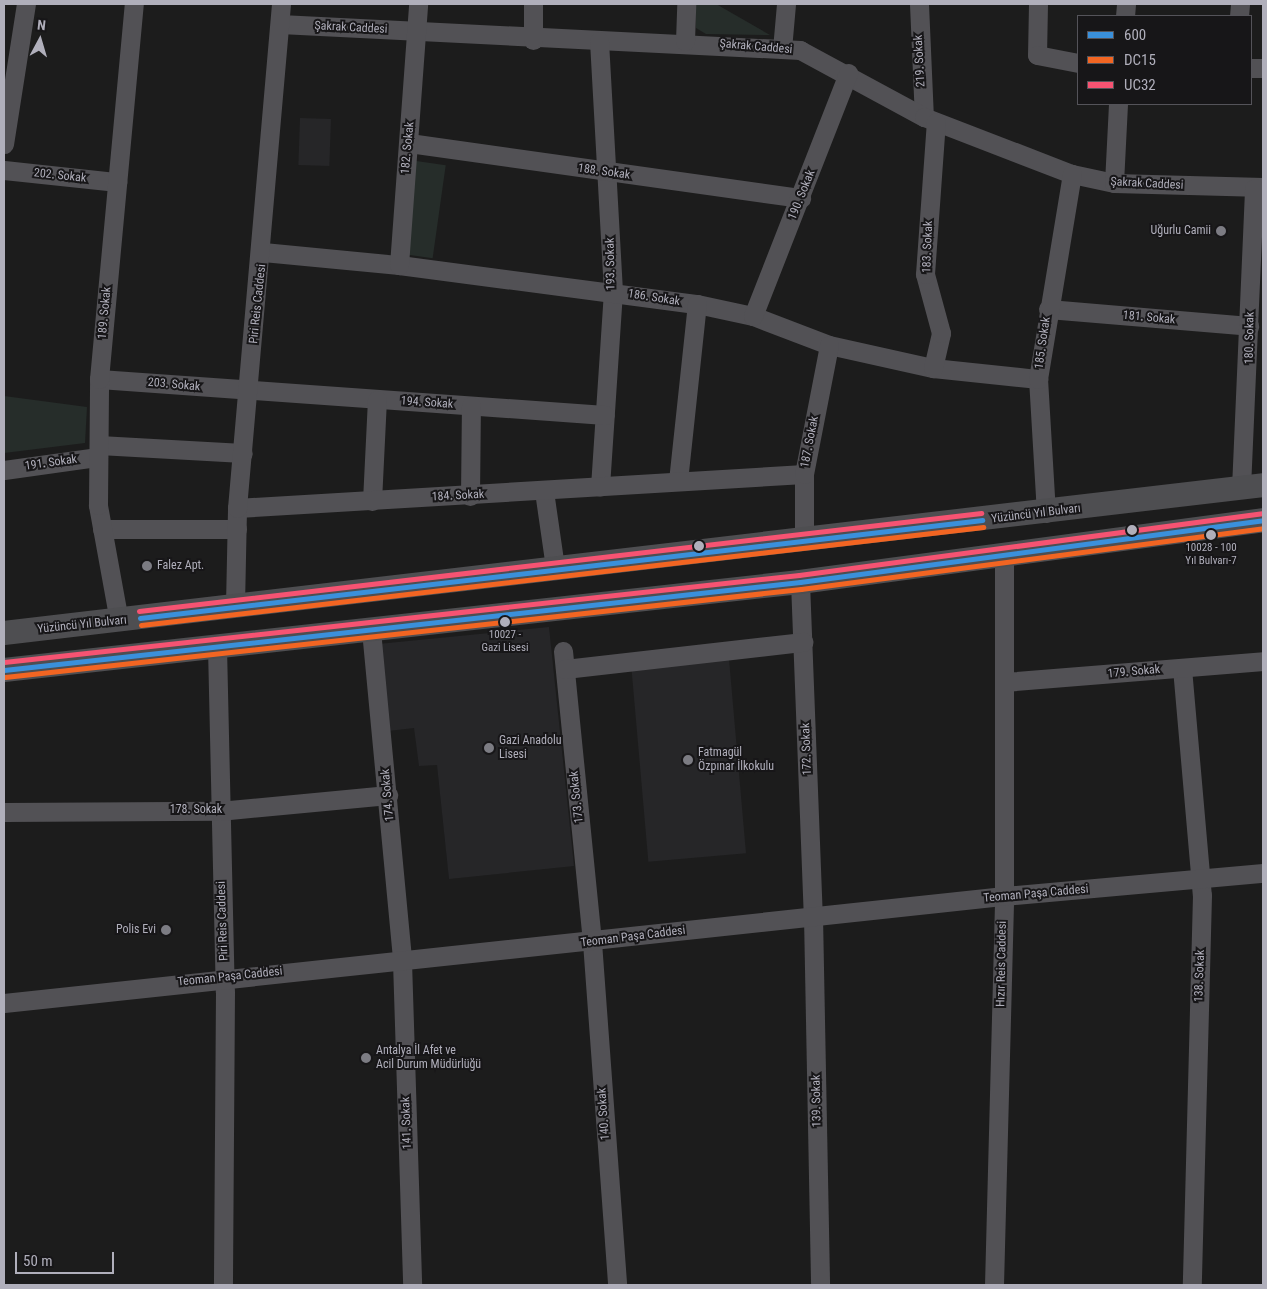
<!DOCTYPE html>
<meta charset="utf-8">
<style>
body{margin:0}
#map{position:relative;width:1267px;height:1289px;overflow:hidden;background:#1c1c1c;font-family:"Roboto Condensed",sans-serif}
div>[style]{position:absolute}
.built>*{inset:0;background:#262628;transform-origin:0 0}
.green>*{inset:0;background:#262d2a;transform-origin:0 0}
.minor>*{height:19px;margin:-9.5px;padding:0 9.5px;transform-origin:9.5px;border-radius:9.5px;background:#525155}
.major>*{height:24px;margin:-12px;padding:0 12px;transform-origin:12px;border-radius:12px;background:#4e4e51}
.bus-1>*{height:5px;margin:-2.5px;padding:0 2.5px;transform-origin:2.5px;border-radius:2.5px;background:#3a90db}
.bus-2>*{height:5px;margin:-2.5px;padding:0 2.5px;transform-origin:2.5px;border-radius:2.5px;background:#f26522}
.bus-3>*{height:5px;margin:-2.5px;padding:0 2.5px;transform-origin:2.5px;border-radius:2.5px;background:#f65372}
.dots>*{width:14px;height:14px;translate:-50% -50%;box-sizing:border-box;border:2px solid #171618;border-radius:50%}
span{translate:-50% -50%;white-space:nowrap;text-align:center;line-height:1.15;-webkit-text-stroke:4px #171618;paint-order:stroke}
.bus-label{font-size:11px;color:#b0afbb}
.street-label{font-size:12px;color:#b0afbb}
.poi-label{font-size:12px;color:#b0afbb}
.right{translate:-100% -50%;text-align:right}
.left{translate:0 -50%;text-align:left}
.frame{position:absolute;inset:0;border:5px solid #b0afbb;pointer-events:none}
.legend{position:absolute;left:1077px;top:15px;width:175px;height:90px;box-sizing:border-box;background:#171618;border:1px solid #545359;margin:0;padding:6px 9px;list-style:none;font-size:15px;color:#b0afbb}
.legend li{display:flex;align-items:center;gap:10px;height:25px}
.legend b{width:25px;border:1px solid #545359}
.north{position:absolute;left:15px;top:15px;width:50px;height:50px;-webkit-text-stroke:4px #171618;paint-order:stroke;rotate:6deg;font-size:14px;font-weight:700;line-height:20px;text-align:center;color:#b0afbb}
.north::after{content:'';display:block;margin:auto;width:18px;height:22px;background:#b0afbb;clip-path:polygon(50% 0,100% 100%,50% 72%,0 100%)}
.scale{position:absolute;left:15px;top:1252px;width:99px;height:22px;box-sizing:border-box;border:2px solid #b0afbb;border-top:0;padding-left:6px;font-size:15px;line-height:18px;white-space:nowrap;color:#b0afbb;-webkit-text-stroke:4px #171618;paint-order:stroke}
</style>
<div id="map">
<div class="built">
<i style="left:300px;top:118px;width:31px;height:47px;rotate:2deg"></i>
<i style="clip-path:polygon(549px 627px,574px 866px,449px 879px,437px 765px,419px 766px,414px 728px,388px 731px,378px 644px)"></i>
<i style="left:729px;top:659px;width:195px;height:98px;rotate:85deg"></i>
</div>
<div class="green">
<i style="clip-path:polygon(696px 4px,716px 4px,770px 35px,706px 34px,696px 28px)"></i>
<i style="left:416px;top:161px;width:30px;height:94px;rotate:8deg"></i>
<i style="clip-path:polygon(4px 396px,87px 407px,85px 443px,4px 453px)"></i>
</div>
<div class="minor">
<i style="left:919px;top:4px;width:113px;rotate:87.5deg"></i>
<i style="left:1038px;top:4px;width:51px;rotate:91.1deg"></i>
<i style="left:1037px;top:55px;width:42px;rotate:11deg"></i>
<i style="left:1125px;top:16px;width:12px;rotate:-85deg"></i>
<i style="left:1239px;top:16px;width:12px;rotate:-85deg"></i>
<i style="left:280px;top:24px;width:521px;rotate:2.86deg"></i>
<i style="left:800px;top:50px;width:141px;rotate:28.4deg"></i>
<i style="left:924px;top:117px;width:159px;rotate:21.1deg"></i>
<i style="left:1072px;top:174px;width:43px;rotate:12.1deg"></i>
<i style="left:1114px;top:183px;width:149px;rotate:1.5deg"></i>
<i style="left:533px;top:40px;width:36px;rotate:-90deg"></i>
<i style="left:599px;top:41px;width:250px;rotate:86.8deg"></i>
<i style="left:613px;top:291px;width:196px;rotate:93.8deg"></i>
<i style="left:685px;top:41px;width:37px;rotate:-88deg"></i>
<i style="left:782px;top:49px;width:45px;rotate:-84.9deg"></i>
<i style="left:1251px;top:68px;width:12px"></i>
<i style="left:409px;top:143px;width:396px;rotate:8deg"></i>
<i style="left:4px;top:144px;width:142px;rotate:-81.1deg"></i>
<i style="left:4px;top:170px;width:114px;rotate:6.1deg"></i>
<i style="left:1114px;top:183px;width:79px;rotate:-87.1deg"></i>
<i style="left:263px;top:252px;width:137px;rotate:5.5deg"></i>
<i style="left:399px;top:265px;width:301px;rotate:7.5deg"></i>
<i style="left:697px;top:304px;width:57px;rotate:12.1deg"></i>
<i style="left:753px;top:316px;width:81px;rotate:20.9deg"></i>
<i style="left:829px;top:345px;width:107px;rotate:12.5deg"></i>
<i style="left:933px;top:368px;width:106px;rotate:6deg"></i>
<i style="left:399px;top:265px;width:262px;rotate:-85.8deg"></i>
<i style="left:1048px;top:309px;width:202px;rotate:4.8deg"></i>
<i style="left:753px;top:316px;width:261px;rotate:-68.6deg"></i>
<i style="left:933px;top:368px;width:36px;rotate:-77deg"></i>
<i style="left:941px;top:333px;width:61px;rotate:-105.2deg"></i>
<i style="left:925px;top:274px;width:152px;rotate:-85.9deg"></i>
<i style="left:99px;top:379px;width:507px;rotate:4.07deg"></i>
<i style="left:99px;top:445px;width:144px;rotate:3.2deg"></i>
<i style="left:4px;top:470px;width:95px;rotate:-7.9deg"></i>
<i style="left:678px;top:481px;width:178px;rotate:-83.9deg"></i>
<i style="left:1241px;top:488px;width:300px;rotate:-87.5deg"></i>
<i style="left:544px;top:491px;width:77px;rotate:81.8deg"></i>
<i style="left:470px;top:496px;width:90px;rotate:-89.4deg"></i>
<i style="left:372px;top:501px;width:101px;rotate:-87.2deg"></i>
<i style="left:237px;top:508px;width:568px;rotate:-3.43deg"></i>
<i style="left:1046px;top:513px;width:134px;rotate:-93.4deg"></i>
<i style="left:1038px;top:379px;width:208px;rotate:-80.6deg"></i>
<i style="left:102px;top:529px;width:135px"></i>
<i style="left:804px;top:540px;width:66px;rotate:-90deg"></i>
<i style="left:804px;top:474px;width:131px;rotate:-79deg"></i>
<i style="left:800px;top:582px;width:334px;rotate:87.8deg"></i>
<i style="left:813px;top:916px;width:369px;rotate:88.9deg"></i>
<i style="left:235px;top:605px;width:97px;rotate:-88.8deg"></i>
<i style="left:237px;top:508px;width:506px;rotate:-85.01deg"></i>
<i style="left:119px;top:621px;width:118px;rotate:-100.3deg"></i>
<i style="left:98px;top:505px;width:126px;rotate:-89.5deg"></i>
<i style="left:99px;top:379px;width:377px;rotate:-84.7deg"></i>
<i style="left:371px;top:630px;width:332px;rotate:84.6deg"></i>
<i style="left:402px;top:961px;width:324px;rotate:88.2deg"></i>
<i style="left:217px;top:647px;width:345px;rotate:88.7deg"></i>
<i style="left:225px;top:992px;width:293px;rotate:90.4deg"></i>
<i style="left:563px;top:651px;width:292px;rotate:84.3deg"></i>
<i style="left:592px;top:942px;width:344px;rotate:85.8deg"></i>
<i style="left:1182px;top:668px;width:228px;rotate:85deg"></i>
<i style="left:1202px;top:895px;width:390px;rotate:91.5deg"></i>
<i style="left:565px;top:669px;width:240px;rotate:-6.5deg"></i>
<i style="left:1004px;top:682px;width:260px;rotate:-4.6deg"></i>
<i style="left:4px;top:812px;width:215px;rotate:-0.3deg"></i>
<i style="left:219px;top:811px;width:170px;rotate:-5.4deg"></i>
<i style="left:4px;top:1003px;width:1006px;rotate:-6.11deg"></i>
<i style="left:1004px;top:896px;width:260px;rotate:-5.1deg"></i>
<i style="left:994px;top:1285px;width:389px;rotate:-88.5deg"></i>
<i style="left:1004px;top:896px;width:343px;rotate:-90deg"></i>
</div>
<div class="major">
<i style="left:4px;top:633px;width:1268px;rotate:-6.7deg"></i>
<i style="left:4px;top:670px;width:801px;rotate:-6.31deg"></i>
<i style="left:800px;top:582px;width:467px;rotate:-7.6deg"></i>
</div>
<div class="bus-1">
<i style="left:140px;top:618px;width:848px;rotate:-6.64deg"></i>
<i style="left:4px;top:670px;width:801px;rotate:-6.31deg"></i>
<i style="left:800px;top:582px;width:467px;rotate:-7.6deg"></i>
</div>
<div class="bus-2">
<i style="left:141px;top:625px;width:848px;rotate:-6.64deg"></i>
<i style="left:5px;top:677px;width:801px;rotate:-6.31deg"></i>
<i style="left:801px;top:589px;width:466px;rotate:-7.5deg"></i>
</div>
<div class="bus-3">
<i style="left:139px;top:611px;width:848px;rotate:-6.64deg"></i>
<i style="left:4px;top:662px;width:800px;rotate:-6.25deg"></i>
<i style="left:799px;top:575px;width:467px;rotate:-7.6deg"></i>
</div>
<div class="dots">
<i style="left:1221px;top:231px;background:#7c7c83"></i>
<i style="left:1132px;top:530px;background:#b0afbb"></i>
<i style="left:1211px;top:535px;background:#b0afbb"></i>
<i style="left:699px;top:546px;background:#b0afbb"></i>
<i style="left:147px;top:566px;background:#7c7c83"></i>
<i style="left:505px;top:622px;background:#b0afbb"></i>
<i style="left:489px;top:748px;background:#7c7c83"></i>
<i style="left:688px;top:760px;background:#7c7c83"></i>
<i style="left:166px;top:930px;background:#7c7c83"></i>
<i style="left:366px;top:1058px;background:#7c7c83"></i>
</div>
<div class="bus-label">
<span style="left:1211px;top:555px">10028 - 100<br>Yıl Bulvarı-7</span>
<span style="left:505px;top:642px">10027 -<br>Gazi Lisesi</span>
</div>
<div class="street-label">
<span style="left:351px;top:28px;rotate:3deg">Şakrak Caddesi</span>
<span style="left:756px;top:47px;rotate:5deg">Şakrak Caddesi</span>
<span style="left:920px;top:61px;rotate:-93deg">219. Sokak</span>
<span style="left:408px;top:148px;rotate:-85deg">182. Sokak</span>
<span style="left:604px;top:172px;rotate:8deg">188. Sokak</span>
<span style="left:60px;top:176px;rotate:6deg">202. Sokak</span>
<span style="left:1147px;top:184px;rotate:3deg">Şakrak Caddesi</span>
<span style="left:802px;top:195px;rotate:-68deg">190. Sokak</span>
<span style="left:928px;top:247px;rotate:-88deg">183. Sokak</span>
<span style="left:611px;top:264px;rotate:-91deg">193. Sokak</span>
<span style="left:654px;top:298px;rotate:9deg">186. Sokak</span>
<span style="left:258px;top:304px;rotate:-84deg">Piri Reis Caddesi</span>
<span style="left:105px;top:313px;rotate:-85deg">189. Sokak</span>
<span style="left:1149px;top:318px;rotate:5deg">181. Sokak</span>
<span style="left:1250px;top:338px;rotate:-89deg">180. Sokak</span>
<span style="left:1043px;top:343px;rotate:-82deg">185. Sokak</span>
<span style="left:174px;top:385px;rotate:5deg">203. Sokak</span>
<span style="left:427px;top:403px;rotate:4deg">194. Sokak</span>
<span style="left:810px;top:442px;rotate:-79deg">187. Sokak</span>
<span style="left:51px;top:463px;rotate:-8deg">191. Sokak</span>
<span style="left:458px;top:496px;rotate:-3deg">184. Sokak</span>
<span style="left:1036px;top:514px;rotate:-7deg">Yüzüncü Yıl Bulvarı</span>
<span style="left:82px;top:625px;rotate:-6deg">Yüzüncü Yıl Bulvarı</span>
<span style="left:1134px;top:672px;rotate:-5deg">179. Sokak</span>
<span style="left:807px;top:749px;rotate:-92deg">172. Sokak</span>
<span style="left:388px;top:795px;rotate:-95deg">174. Sokak</span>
<span style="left:577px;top:797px;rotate:-96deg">173. Sokak</span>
<span style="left:196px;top:810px">178. Sokak</span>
<span style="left:1036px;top:894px;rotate:-5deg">Teoman Paşa Caddesi</span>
<span style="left:223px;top:921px;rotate:-92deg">Piri Reis Caddesi</span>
<span style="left:633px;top:937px;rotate:-7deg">Teoman Paşa Caddesi</span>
<span style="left:1002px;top:964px;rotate:-89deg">Hızır Reis Caddesi</span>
<span style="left:1200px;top:976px;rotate:-88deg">138. Sokak</span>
<span style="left:230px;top:977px;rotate:-6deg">Teoman Paşa Caddesi</span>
<span style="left:817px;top:1101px;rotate:-91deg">139. Sokak</span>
<span style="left:604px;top:1114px;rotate:-94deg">140. Sokak</span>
<span style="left:407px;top:1123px;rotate:-92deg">141. Sokak</span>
</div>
<div class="poi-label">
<span class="right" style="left:1211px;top:231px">Uğurlu Camii</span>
<span class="left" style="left:157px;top:566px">Falez Apt.</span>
<span class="left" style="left:499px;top:748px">Gazi Anadolu<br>Lisesi</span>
<span class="left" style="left:698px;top:760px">Fatmagül<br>Özpınar İlkokulu</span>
<span class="right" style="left:156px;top:930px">Polis Evi</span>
<span class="left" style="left:376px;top:1058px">Antalya İl Afet ve<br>Acil Durum Müdürlüğü</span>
</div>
<div class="frame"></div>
<ul class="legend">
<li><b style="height:6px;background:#3a90db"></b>600</li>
<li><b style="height:6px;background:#f26522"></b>DC15</li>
<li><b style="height:6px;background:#f65372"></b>UC32</li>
</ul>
<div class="north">N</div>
<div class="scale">50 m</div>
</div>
